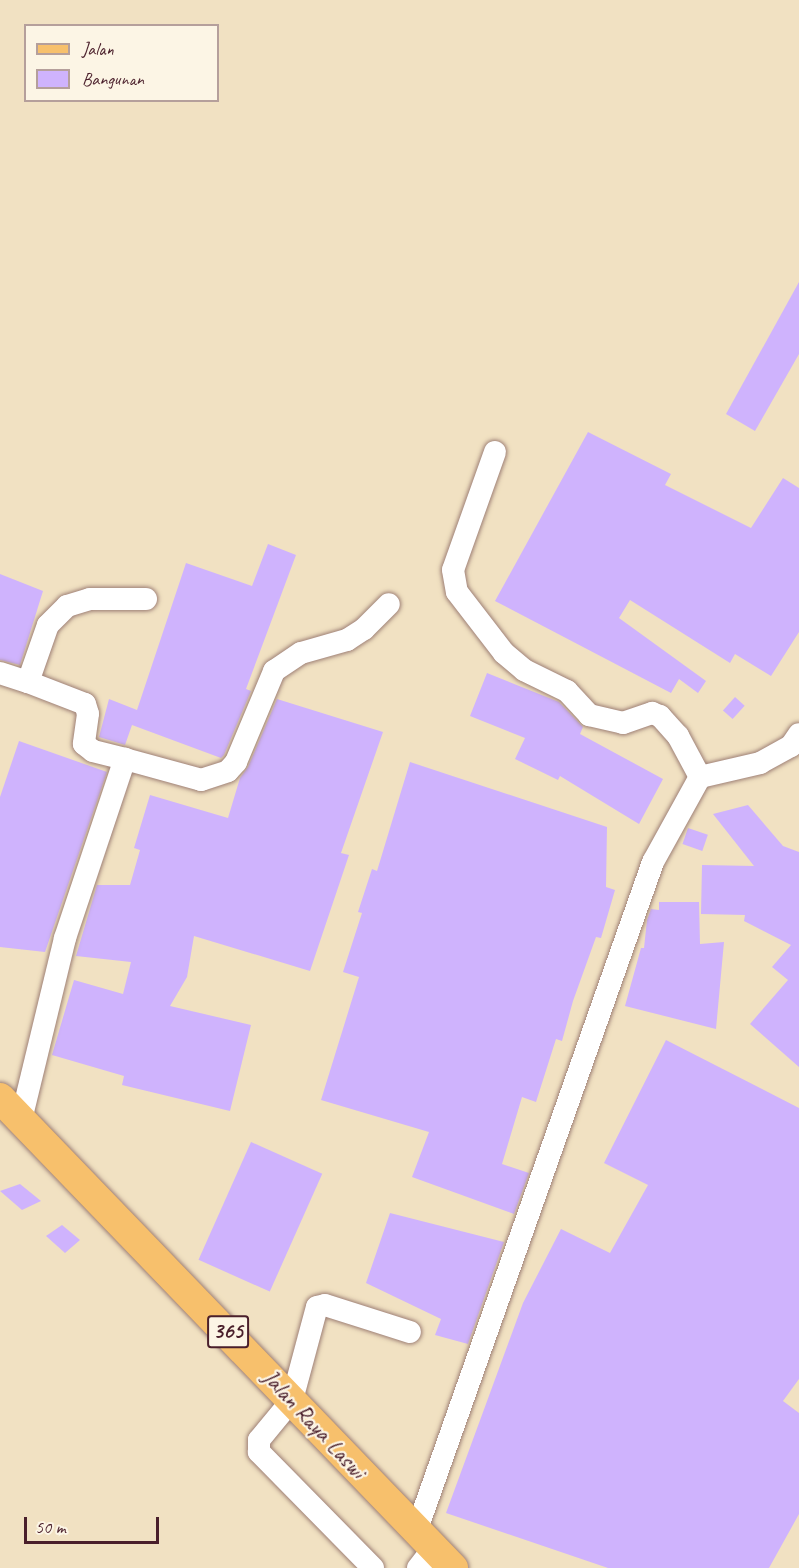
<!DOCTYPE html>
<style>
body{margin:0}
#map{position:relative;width:799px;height:1568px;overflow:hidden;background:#f1e1c2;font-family:Caveat,sans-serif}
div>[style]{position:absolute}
.building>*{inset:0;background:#cfb3fd;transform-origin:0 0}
.roads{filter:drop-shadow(0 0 2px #9e8076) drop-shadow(0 0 2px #9e8076)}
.minor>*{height:22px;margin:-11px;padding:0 11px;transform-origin:11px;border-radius:11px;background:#fff}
.major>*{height:30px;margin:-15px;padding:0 15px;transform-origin:15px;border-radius:15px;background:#f7c06c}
span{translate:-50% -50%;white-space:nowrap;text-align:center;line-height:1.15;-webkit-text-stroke:4.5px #fcf5e5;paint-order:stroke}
.shield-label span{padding:2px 4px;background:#fcf5e5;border:2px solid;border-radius:4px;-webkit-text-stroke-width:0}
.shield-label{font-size:22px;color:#4a1f2b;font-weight:700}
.street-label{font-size:24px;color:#4a1f2b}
.legend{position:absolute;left:24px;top:24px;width:195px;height:78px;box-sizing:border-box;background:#fcf5e5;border:2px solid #b59f9b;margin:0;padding:8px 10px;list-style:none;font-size:18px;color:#4a1f2b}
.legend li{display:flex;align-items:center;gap:12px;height:30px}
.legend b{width:30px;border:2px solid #b59f9b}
.scale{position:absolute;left:24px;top:1517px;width:135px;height:27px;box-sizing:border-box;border:3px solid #4a1f2b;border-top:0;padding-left:8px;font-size:18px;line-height:21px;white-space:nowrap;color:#4a1f2b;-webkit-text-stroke:4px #fcf5e5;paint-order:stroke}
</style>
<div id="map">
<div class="building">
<i style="clip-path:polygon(799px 282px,799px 354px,755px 431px,726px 414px)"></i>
<i style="clip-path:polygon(588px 432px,671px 474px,665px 485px,751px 528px,783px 478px,799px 488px,799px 632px,771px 676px,735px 654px,730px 663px,630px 600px,619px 618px,706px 681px,698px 693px,679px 679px,671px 693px,495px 601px)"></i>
<i style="clip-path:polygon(268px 544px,296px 555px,246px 689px,251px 691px,224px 755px,221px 758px,132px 725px,125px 745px,99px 737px,109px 699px,137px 710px,186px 563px,252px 586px)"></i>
<i style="clip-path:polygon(0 574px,43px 591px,20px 665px,0 660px)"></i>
<i style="clip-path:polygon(487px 673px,559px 702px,583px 727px,580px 734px,663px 779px,639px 824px,560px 776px,558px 780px,515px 759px,525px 738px,470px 716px)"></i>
<i style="left:735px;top:697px;width:13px;height:18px;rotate:42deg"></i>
<i style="clip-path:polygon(277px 699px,383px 732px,341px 853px,349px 855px,310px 971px,194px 936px,187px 977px,170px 1006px,251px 1025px,230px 1111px,122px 1085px,124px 1076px,52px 1055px,74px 980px,123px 994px,131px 962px,76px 956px,97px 885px,130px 885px,140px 850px,134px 848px,150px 795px,228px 818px,240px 778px,248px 767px)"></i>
<i style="clip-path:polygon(19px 741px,107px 772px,45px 952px,0 947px,0 797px)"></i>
<i style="clip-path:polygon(410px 762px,607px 827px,606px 887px,615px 890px,601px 938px,596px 937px,573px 1001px,562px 1041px,556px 1039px,536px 1102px,522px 1097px,502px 1164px,529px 1173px,514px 1214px,412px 1177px,429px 1132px,321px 1100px,359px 977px,343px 972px,362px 913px,358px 912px,372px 869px,377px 871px)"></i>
<i style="clip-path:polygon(748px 805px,783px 846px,799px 852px,799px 1067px,750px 1024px,788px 980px,772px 967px,791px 945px,744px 921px,745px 915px,701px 914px,702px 865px,754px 866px,713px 814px)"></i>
<i style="left:688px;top:828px;width:21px;height:17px;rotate:19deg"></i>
<i style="clip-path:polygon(659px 902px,699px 902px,700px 944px,724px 942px,716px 1029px,625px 1006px,641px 948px,644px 948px,647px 920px,651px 909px,659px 910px)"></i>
<i style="clip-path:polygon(666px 1040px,799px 1108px,799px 1379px,783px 1401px,799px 1413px,799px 1514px,769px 1568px,608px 1568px,446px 1513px,523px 1303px,561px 1229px,610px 1253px,648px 1185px,604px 1163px)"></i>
<i style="left:251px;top:1142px;width:78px;height:129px;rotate:24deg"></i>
<i style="clip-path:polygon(20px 1184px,41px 1201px,22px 1210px,0 1191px)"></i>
<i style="clip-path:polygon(390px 1213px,504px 1242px,468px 1344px,435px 1335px,441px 1319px,366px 1283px)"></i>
<i style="clip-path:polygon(62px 1225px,80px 1240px,65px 1253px,46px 1236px)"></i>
</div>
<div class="roads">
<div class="minor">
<i style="left:495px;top:452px;width:125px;rotate:109.6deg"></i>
<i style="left:453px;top:570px;width:22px;rotate:80deg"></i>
<i style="left:457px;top:592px;width:77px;rotate:52.4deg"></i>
<i style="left:504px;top:653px;width:26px;rotate:40deg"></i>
<i style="left:524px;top:670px;width:48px;rotate:26deg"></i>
<i style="left:567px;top:691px;width:33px;rotate:47deg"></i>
<i style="left:589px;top:715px;width:35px;rotate:13deg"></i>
<i style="left:623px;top:723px;width:31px;rotate:-19deg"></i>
<i style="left:652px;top:713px;width:9px;rotate:21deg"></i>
<i style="left:660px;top:716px;width:27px;rotate:48deg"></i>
<i style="left:678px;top:736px;width:47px;rotate:61.8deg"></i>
<i style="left:0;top:673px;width:29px;rotate:18deg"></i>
<i style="left:28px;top:682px;width:60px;rotate:-70.7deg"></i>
<i style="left:48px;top:625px;width:27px;rotate:-45deg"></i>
<i style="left:67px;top:606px;width:24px;rotate:-17deg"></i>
<i style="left:90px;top:599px;width:56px"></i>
<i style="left:28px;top:682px;width:61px;rotate:21.1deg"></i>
<i style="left:85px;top:704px;width:10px;rotate:73deg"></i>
<i style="left:88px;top:714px;width:30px;rotate:98deg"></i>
<i style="left:84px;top:744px;width:11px;rotate:38deg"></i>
<i style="left:93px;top:751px;width:33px;rotate:14deg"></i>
<i style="left:21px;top:1120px;width:187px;rotate:-76.4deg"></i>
<i style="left:65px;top:938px;width:189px;rotate:-71.5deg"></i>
<i style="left:125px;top:759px;width:79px;rotate:15.4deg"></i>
<i style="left:201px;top:780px;width:28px;rotate:-18deg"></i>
<i style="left:228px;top:771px;width:12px;rotate:-48deg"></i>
<i style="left:236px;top:762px;width:99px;rotate:-67.3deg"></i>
<i style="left:274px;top:671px;width:32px;rotate:-34deg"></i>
<i style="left:301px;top:653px;width:48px;rotate:-15.8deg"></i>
<i style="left:347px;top:640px;width:20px;rotate:-33deg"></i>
<i style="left:364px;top:629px;width:35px;rotate:-45deg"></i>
<i style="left:416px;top:1532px;width:711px;rotate:-70.52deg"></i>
<i style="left:653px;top:862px;width:97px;rotate:-61.1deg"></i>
<i style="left:700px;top:777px;width:62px;rotate:-13.1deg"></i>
<i style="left:760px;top:763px;width:35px;rotate:-29deg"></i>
<i style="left:791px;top:746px;width:14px;rotate:-56deg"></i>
<i style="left:373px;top:1568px;width:163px;rotate:-134.5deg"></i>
<i style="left:259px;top:1452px;width:12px;rotate:-90deg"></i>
<i style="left:259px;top:1440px;width:52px;rotate:-50.5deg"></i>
<i style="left:292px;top:1400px;width:96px;rotate:-75deg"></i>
<i style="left:317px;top:1307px;width:8px;rotate:-14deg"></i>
<i style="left:325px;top:1305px;width:89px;rotate:17.6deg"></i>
<i style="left:418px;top:1568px;width:24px;rotate:-52deg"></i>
</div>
<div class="major">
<i style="left:0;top:1098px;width:653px;rotate:46.06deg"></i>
</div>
</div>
<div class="shield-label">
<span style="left:228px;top:1332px">365</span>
</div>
<div class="street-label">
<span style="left:314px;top:1424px;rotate:47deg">Jalan Raya Laswi</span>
</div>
<ul class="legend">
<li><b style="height:8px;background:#f7c06c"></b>Jalan</li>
<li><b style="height:16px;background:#cfb3fd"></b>Bangunan</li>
</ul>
<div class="scale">50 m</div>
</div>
